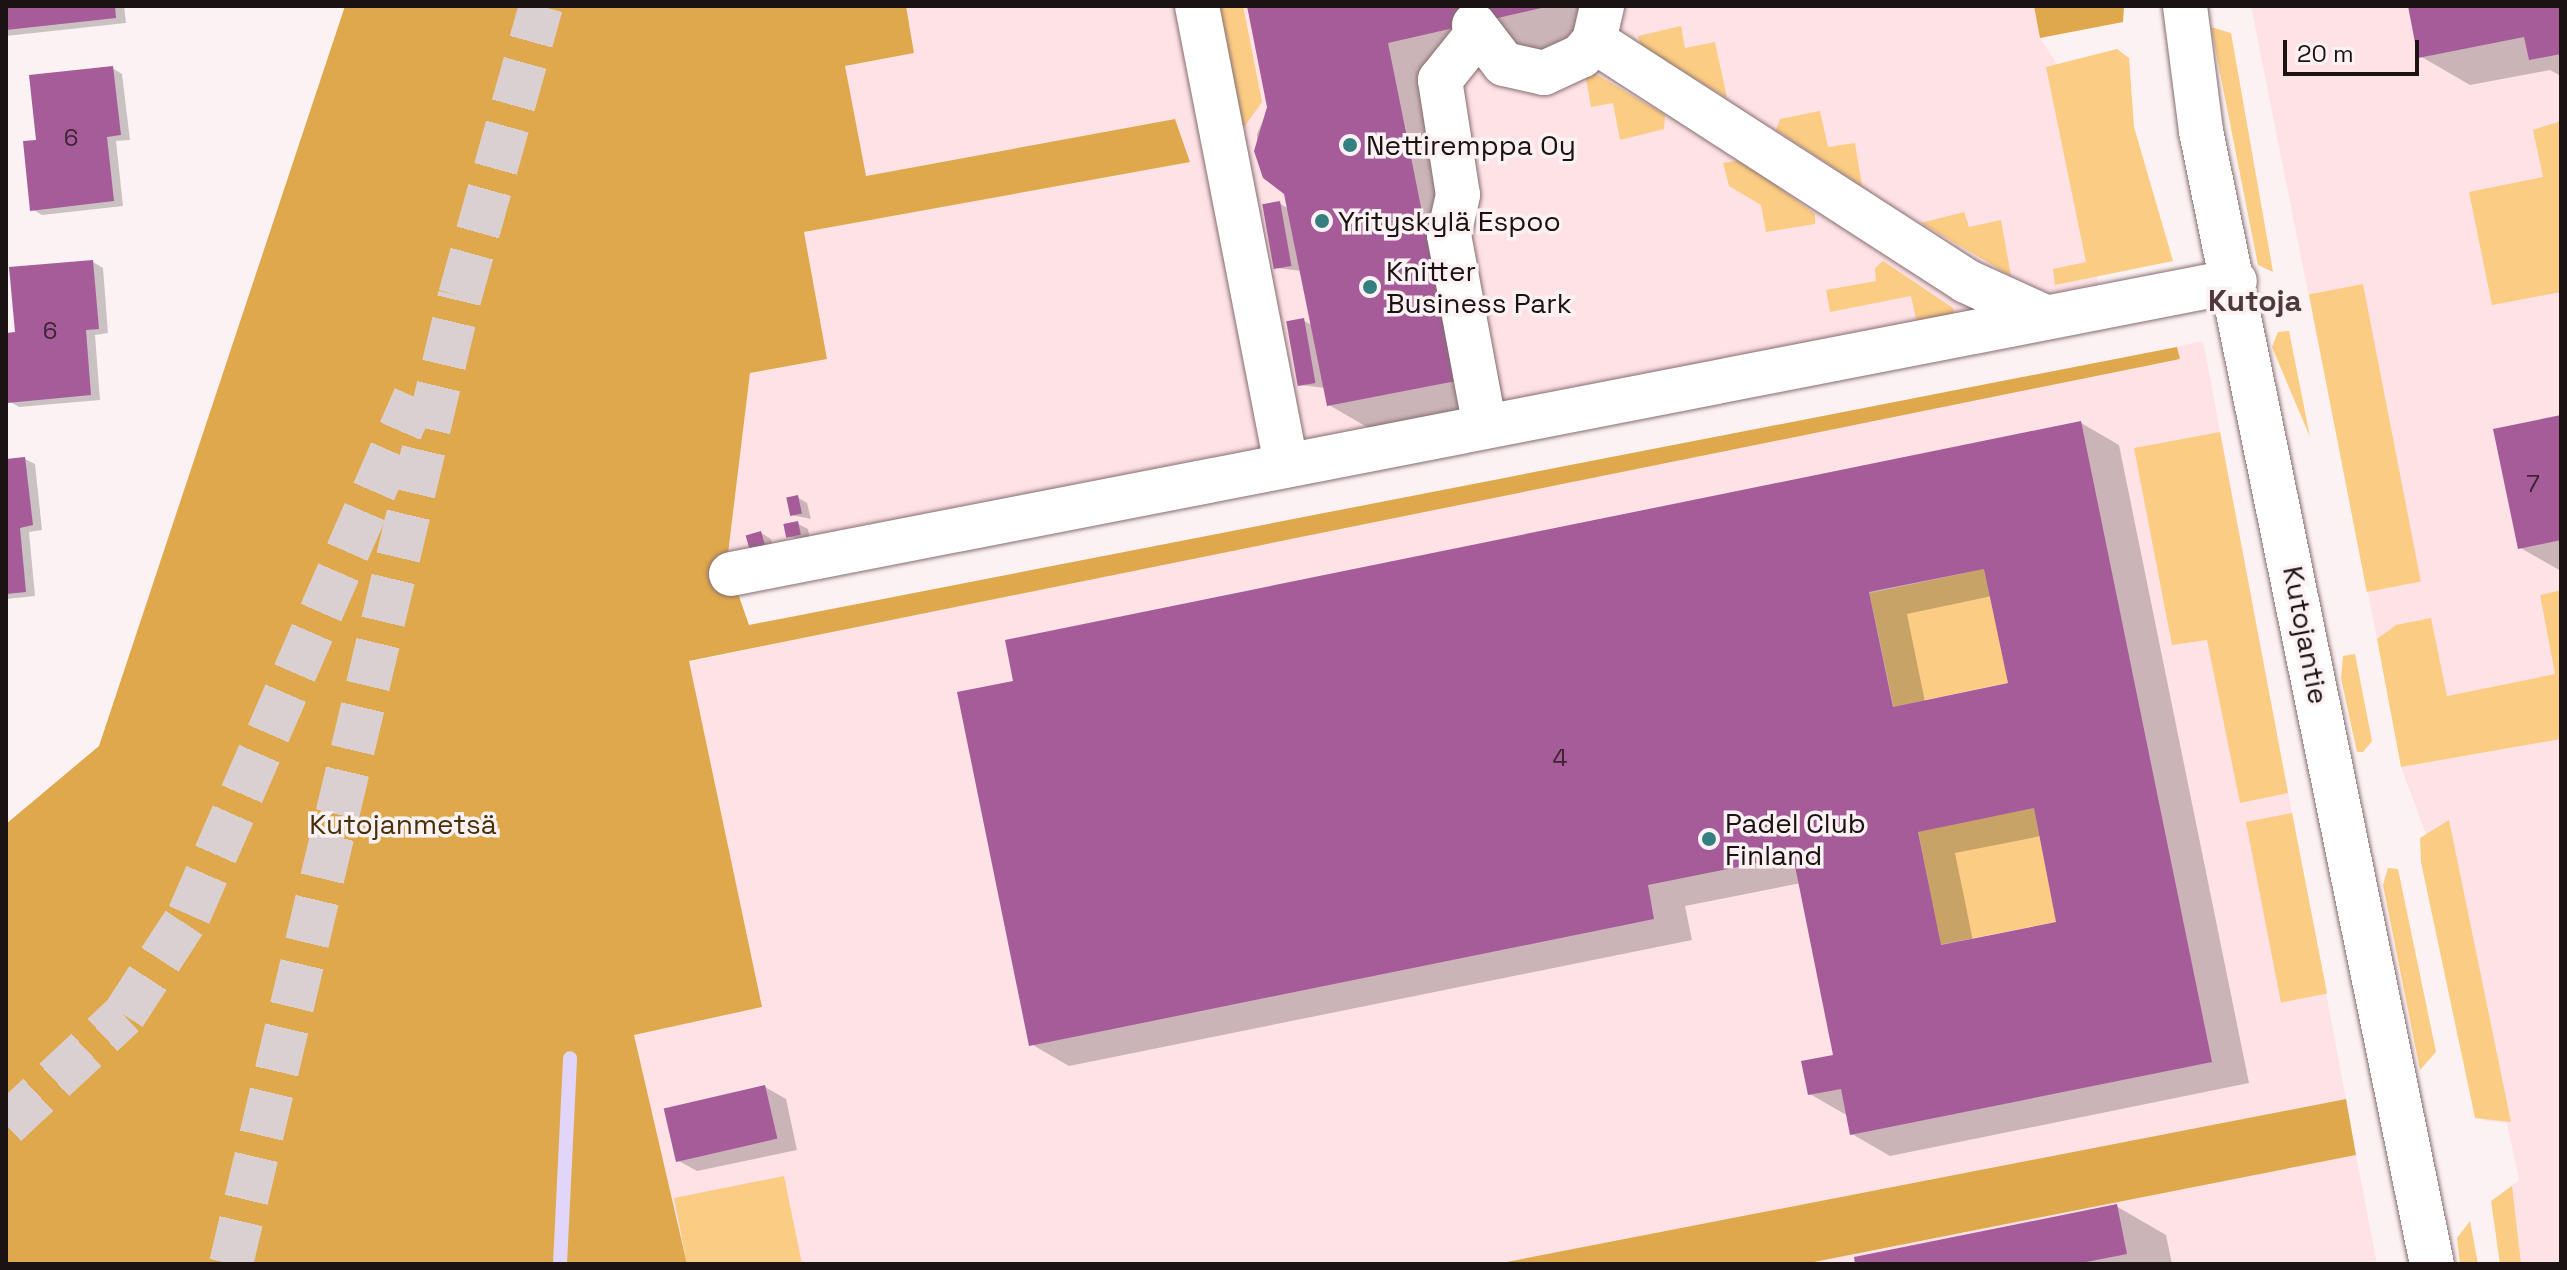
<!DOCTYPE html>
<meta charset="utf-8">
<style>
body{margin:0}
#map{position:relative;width:2567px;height:1270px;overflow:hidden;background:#fdf2f3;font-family:"Space Grotesk",sans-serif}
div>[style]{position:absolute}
.built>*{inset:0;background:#fee2e5}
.green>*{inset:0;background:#fbcc83;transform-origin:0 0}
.forest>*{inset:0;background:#e0a84c}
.shadow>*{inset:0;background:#0003}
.stream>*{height:14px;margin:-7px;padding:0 7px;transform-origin:7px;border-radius:7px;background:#e1d6fa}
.building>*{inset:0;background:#a75c9a;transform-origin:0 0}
.highway-tunnel>*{height:44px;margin-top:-22px;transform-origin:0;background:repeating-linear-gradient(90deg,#dbd0d1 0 44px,transparent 0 66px)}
.roads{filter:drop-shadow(0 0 2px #856d71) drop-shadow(0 0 2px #856d71)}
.minor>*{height:44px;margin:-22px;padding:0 22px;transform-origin:22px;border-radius:22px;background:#fff}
.dots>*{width:22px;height:22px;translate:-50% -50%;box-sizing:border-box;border:4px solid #fdf2f3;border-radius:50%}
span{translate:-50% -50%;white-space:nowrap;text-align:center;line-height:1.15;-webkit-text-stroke:7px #fdf2f3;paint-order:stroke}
.number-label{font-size:24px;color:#3e2435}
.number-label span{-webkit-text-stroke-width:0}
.poi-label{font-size:28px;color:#1b1213}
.left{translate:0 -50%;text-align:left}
.street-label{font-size:28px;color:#1b1213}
.park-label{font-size:28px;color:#473108}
.neighbourhood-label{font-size:30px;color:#4e3a3d;font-weight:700}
.frame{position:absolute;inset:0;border:8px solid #1b1213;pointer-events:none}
.scale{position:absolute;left:2283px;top:40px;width:136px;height:36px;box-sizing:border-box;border:4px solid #1b1213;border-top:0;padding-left:10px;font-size:24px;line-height:28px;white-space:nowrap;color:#1b1213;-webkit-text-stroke:6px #fdf2f3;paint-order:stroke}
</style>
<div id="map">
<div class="built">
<i style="clip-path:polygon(906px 6px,2034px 6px,2040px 38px,2059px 67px,2105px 320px,1271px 491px,727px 562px,750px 373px,827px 358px,804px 232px,1190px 161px,1175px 119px,865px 176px,845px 66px,914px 53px)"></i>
<i style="clip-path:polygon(2251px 6px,2561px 6px,2561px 590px,2540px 595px,2556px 674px,2447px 696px,2396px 625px,2377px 639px)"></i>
<i style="clip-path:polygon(2203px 341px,2346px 1099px,1496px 1264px,687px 1264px,634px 1035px,762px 1007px,689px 662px)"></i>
<i style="clip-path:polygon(2561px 739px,2561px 1264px,2514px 1264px,2500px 1194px,2519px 1180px,2507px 1123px,2485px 1121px,2428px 840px,2401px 767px)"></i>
<i style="clip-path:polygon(2356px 1155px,2377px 1264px,1804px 1264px)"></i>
</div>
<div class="green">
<i style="clip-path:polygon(1216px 6px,1243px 6px,1262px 102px,1239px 134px)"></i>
<i style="clip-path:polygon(1681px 26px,1685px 48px,1715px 42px,1727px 98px,1641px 46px,1638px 36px)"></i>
<i style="clip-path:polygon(2211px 27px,2231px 33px,2273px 272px,2258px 265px)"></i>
<i style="clip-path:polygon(2117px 49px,2129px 58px,2134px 127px,2173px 261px,2055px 285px,2053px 269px,2086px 262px,2046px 67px)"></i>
<i style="clip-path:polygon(1584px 67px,1665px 115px,1664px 129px,1620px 140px,1613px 103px,1591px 107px)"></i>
<i style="clip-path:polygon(1820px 111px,1828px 147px,1855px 143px,1862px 186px,1776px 130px,1780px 119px)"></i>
<i style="clip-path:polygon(2561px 121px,2561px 292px,2492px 305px,2469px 192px,2543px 177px,2533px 130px)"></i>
<i style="clip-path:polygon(1742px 160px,1815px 214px,1815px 224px,1766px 232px,1761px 205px,1729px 186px,1723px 163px)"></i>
<i style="clip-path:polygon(1964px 212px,1969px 227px,2001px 220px,2011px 276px,1921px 223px)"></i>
<i style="clip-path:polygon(1883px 261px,1953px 308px,1954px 314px,1917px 323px,1911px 296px,1830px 312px,1826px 290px,1876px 281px,1875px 268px)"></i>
<i style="left:2363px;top:284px;width:303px;height:55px;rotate:79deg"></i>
<i style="clip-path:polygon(2289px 331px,2310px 437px,2272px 347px,2278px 332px)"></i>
<i style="clip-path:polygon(2220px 432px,2288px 793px,2240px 803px,2207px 640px,2172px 645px,2134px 448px)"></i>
<i style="left:1984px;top:569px;width:116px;height:117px;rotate:78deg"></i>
<i style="clip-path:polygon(2561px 590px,2561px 739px,2401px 767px,2377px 639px,2396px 625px,2431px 618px,2447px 696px,2555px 674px,2540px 595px)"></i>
<i style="clip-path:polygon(2355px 654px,2372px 741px,2363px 752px,2357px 752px,2341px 678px,2343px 656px)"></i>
<i style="left:2034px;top:808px;width:116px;height:118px;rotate:79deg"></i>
<i style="left:2292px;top:813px;width:184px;height:47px;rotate:79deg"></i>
<i style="clip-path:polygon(2449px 820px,2511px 1122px,2475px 1118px,2421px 862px,2420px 838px)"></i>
<i style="clip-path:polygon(2388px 868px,2398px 869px,2436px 1052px,2420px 1070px,2383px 885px)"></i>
<i style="clip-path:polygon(784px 1176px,802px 1264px,687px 1264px,674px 1198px)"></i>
<i style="clip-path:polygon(2512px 1186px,2521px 1264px,2500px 1264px,2491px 1201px)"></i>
<i style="clip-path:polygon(2470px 1221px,2478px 1264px,2460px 1264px,2457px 1238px)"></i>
</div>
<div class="forest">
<i style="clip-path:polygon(345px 6px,906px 6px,914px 53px,845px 66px,866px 176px,1175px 119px,1190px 162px,804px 232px,827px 359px,750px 373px,727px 562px,749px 625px,2177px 347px,2180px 359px,689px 661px,762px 1007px,634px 1035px,687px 1264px,6px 1264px,6px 824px,99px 746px)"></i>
<i style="clip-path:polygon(2034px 6px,2124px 6px,2123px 22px,2040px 38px)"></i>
<i style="clip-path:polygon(2346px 1099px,2356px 1155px,1804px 1264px,1496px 1264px)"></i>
</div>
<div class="shadow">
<i style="clip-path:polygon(6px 6px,124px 6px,126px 23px,6px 36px)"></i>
<i style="clip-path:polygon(1249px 6px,1594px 6px,1600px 37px,1437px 71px,1505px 409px,1379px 434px,1329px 405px,1325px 388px,1300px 385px,1303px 320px,1313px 326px,1302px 271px,1276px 268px,1279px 203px,1289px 209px,1286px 193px,1259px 164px,1257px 134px,1269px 107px)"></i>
<i style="clip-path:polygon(2410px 6px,2561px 6px,2561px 76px,2550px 70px,2470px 85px,2420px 56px)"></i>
<i style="clip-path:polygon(112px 68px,122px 74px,130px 140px,116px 141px,123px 206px,42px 215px,32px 209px,38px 141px)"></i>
<i style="clip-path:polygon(93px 262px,103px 268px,108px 333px,95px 335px,100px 400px,19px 407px,9px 401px,6px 335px,17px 334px)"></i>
<i style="clip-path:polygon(2561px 417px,2561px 571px,2519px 547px)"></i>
<i style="clip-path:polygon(evenodd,2081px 423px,2119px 445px,2249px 1083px,1890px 1156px,1852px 1134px,1848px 1116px,1810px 1094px,1836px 1057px,1801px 883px,1685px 906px,1692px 940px,1069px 1066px,1031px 1044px,2081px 423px,1992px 596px,2010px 685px,1925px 702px,1907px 614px,1992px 596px,2081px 423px,2041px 836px,2059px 924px,1973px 941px,1955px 853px,2041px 836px)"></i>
<i style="clip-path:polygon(25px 459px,35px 464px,42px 530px,29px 532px,35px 596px,6px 599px,6px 461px)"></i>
<i style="clip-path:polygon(797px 497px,807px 503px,811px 519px,792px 515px)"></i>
<i style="clip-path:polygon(798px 524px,808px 529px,810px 540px,789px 537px)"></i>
<i style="clip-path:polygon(761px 533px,771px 539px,775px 554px,748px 537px)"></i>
<i style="clip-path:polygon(765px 1087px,786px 1099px,797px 1150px,697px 1171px,677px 1160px)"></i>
<i style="clip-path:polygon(2116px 1206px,2166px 1235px,2172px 1264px,1857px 1264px)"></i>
</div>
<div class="stream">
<i style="left:560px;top:1264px;width:206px;rotate:-87.2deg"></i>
</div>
<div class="building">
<i style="clip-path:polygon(6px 6px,115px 6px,116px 18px,6px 30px)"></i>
<i style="clip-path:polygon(1247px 6px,1550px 6px,1388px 43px,1456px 381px,1327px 406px,1284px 194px,1263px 178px,1254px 151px,1267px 107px)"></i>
<i style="clip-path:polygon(2408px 6px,2561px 6px,2561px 54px,2529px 60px,2524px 37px,2418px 58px)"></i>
<i style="clip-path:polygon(113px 66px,121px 135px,107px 137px,114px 201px,30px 211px,23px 141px,36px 140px,29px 75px)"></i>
<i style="left:1280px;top:201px;width:66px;height:18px;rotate:80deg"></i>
<i style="clip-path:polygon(93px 260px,99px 329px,86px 330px,91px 395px,7px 403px,6px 333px,15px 332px,9px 267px)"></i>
<i style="left:1304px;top:318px;width:66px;height:18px;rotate:80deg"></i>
<i style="clip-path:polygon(2561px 415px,2561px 540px,2518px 549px,2493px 429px)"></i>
<i style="clip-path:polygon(evenodd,2081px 421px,2212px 1062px,1850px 1135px,1841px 1089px,1808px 1095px,1801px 1061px,1833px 1055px,1793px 856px,1648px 885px,1654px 919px,1029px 1046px,957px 692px,1013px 681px,1005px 640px,2081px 421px,1984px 569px,2008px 683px,1893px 707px,1869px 592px,1984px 569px,2081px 421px,2034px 808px,2056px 922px,1941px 945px,1918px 832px,2034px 808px)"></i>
<i style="clip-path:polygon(25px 457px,33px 525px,20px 528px,26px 592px,6px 594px,6px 459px)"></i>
<i style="left:798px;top:495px;width:19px;height:12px;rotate:78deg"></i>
<i style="left:798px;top:521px;width:14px;height:15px;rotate:78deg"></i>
<i style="left:761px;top:531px;width:19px;height:16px;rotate:74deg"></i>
<i style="left:765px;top:1085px;width:55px;height:104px;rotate:77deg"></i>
<i style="clip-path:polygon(2117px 1204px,2127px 1254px,2076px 1264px,1855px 1264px,1854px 1257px)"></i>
</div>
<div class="highway-tunnel">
<i style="left:6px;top:1125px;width:161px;rotate:-43deg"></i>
<i style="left:124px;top:1015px;width:119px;rotate:-57deg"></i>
<i style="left:189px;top:915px;width:565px;rotate:-66.43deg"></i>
<i style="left:231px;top:1264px;width:995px;rotate:-76.69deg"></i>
<i style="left:460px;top:296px;width:301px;rotate:-74.4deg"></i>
</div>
<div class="roads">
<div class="minor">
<i style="left:1197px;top:6px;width:468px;rotate:79deg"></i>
<i style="left:2185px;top:6px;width:126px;rotate:82.7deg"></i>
<i style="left:2201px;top:131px;width:1156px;rotate:78.48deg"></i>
<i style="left:1474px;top:25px;width:49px;rotate:52.4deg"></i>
<i style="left:1504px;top:64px;width:41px;rotate:12.7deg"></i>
<i style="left:1544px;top:73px;width:41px;rotate:-24.7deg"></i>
<i style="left:1581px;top:56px;width:20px;rotate:-49deg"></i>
<i style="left:1594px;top:41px;width:36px;rotate:-77deg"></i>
<i style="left:1477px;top:34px;width:59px;rotate:128.8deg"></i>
<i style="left:1440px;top:80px;width:116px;rotate:81.1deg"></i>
<i style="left:1458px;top:195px;width:41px;rotate:102.7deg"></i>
<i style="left:1449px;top:235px;width:195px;rotate:79.4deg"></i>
<i style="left:1594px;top:41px;width:443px;rotate:32.8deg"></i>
<i style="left:1966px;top:281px;width:87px;rotate:24.5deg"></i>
<i style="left:731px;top:574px;width:1532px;rotate:-11.02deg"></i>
</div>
</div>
<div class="dots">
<i style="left:1350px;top:145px;background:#367f80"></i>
<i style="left:1322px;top:221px;background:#367f80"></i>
<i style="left:1370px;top:287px;background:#367f80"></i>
<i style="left:1709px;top:839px;background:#367f80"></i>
</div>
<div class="number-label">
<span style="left:71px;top:138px">6</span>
<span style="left:50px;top:331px">6</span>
<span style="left:2533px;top:484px">7</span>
<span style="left:1560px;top:758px">4</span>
</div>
<div class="poi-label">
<span class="left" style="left:1366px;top:145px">Nettiremppa Oy</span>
<span class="left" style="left:1338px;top:221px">Yrityskylä Espoo</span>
<span class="left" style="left:1386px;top:287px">Knitter<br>Business Park</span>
<span class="left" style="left:1725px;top:839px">Padel Club<br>Finland</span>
</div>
<div class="street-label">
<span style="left:2306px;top:635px;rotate:79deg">Kutojantie</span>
</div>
<div class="park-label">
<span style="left:403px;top:824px">Kutojanmetsä</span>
</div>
<div class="neighbourhood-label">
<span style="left:2255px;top:301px">Kutoja</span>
</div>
<div class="frame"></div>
<div class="scale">20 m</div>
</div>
